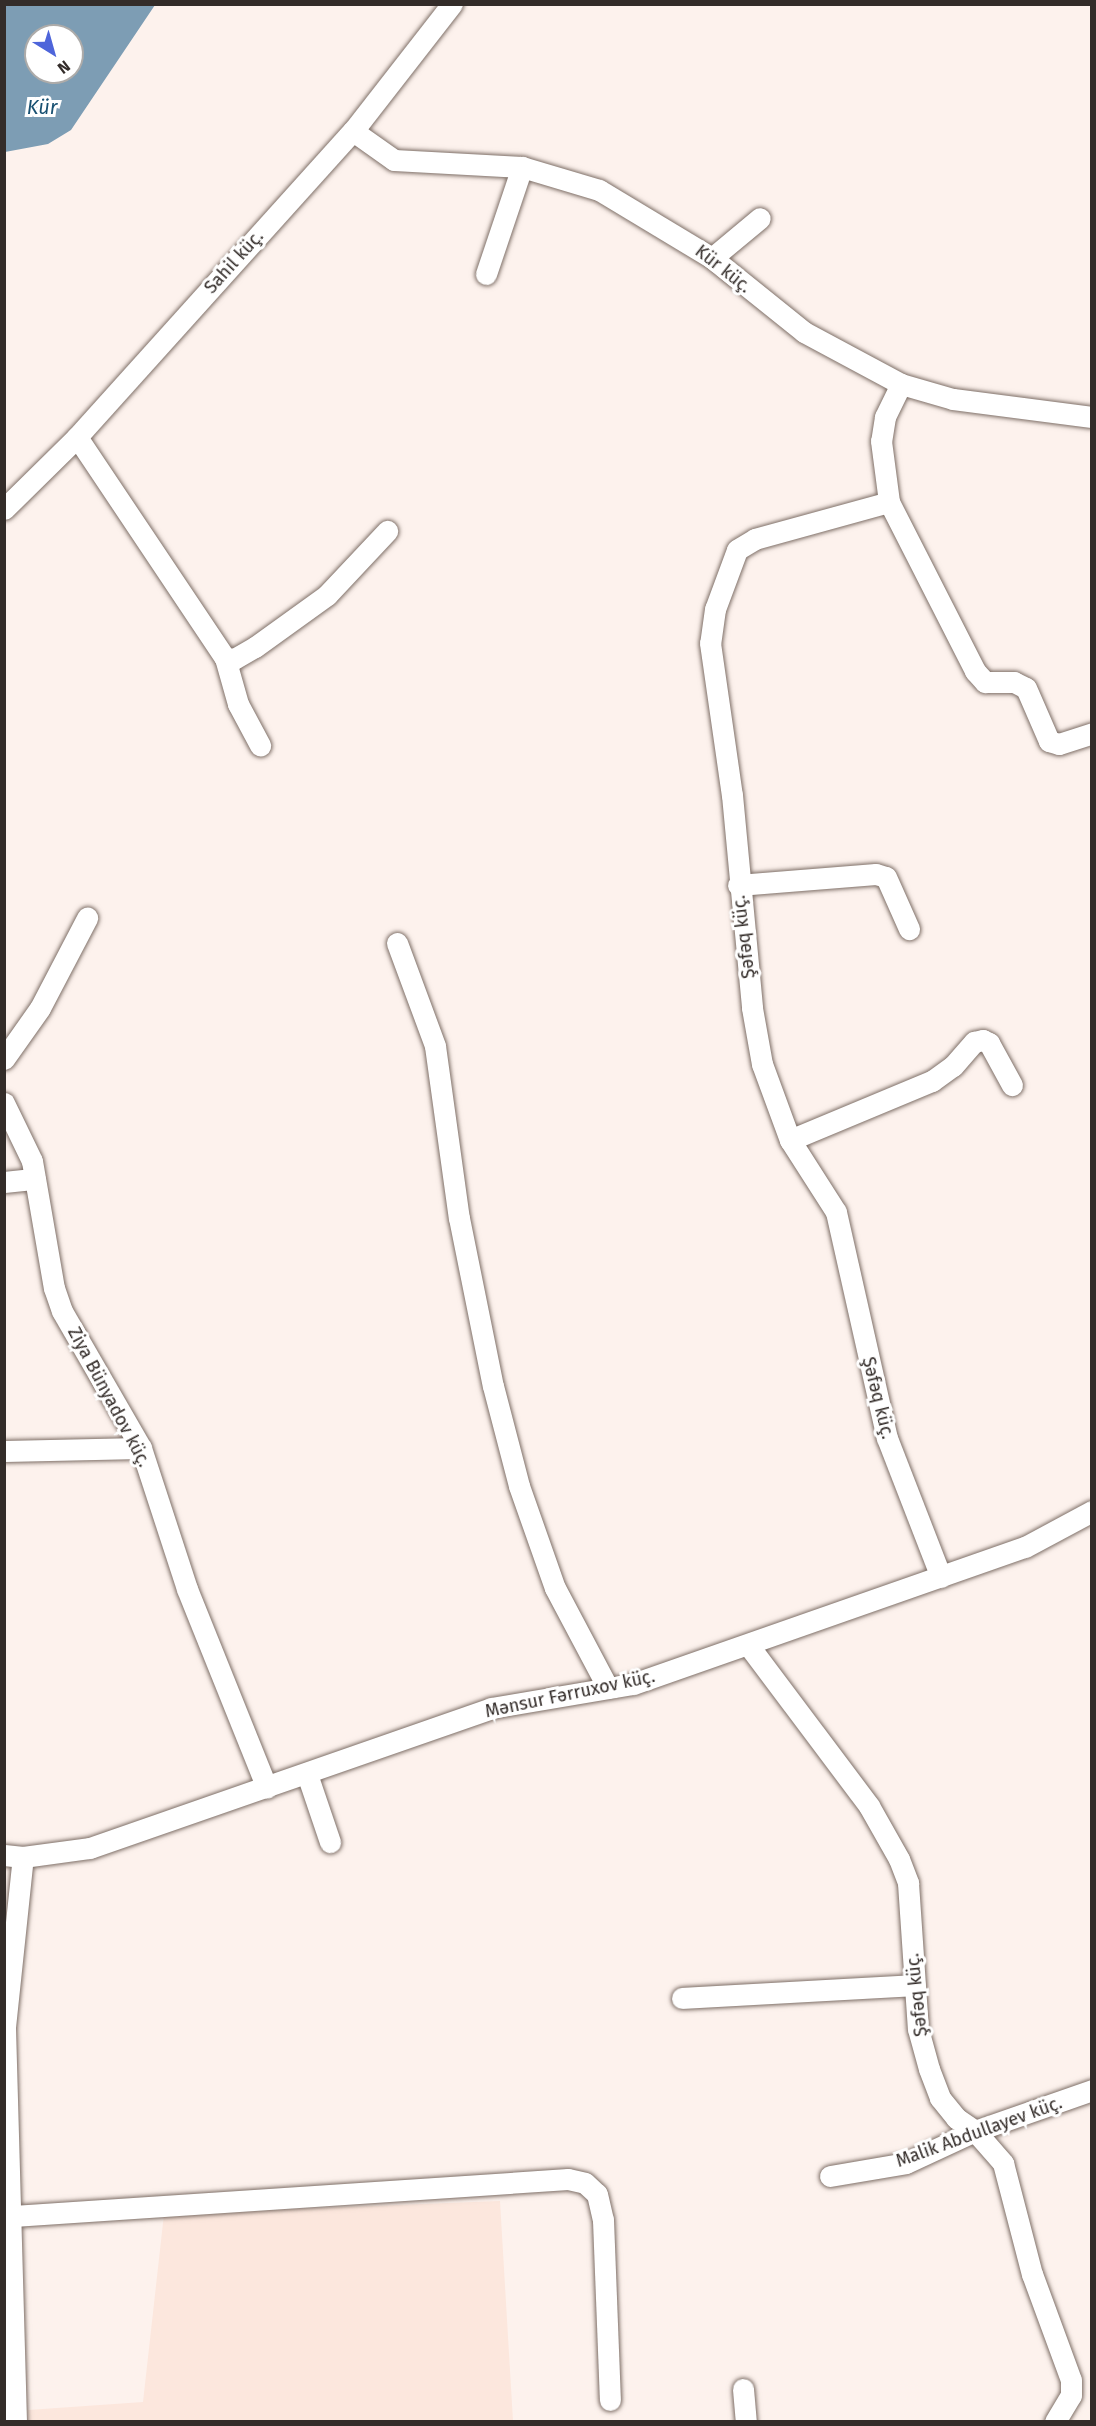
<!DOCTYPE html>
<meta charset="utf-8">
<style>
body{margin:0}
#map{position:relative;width:1096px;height:2426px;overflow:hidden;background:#fdf2ed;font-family:"Fira Sans",sans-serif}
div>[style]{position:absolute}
.built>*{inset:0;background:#fce7dd}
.water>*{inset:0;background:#7d9db4}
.roads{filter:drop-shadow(0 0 2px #7e6f67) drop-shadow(0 0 2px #7e6f67)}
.minor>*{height:21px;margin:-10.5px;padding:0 10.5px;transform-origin:10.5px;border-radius:10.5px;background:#fff}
span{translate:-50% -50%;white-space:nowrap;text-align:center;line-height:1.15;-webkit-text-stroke:6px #fff;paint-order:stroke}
.street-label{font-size:18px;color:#332c29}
.water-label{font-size:20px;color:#195172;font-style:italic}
.frame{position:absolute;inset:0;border:6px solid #332c29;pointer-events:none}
.north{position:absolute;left:24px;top:24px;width:60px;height:60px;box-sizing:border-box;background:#fff;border:2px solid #adaba9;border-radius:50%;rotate:143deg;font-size:16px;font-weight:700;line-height:24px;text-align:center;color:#332c29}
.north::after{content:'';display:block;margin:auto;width:21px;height:27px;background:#4e65da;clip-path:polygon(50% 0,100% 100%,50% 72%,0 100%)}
</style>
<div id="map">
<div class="built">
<i style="clip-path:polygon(500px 2201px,513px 2421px,29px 2422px,28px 2410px,143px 2402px,164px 2214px)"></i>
</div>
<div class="water">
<i style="clip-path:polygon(evenodd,4px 5px,5px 4px,155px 5px,71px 130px,48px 144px,5px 152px,4px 5px,36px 36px,72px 36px,72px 72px,36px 72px,36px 36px)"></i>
</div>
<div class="roads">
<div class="minor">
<i style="left:353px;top:131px;width:50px;rotate:35.3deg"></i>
<i style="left:394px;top:160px;width:128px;rotate:3.1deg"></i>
<i style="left:522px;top:167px;width:80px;rotate:16.6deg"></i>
<i style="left:599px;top:190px;width:132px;rotate:31deg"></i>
<i style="left:712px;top:258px;width:118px;rotate:38.8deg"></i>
<i style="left:804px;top:332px;width:110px;rotate:28.2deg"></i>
<i style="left:901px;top:384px;width:54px;rotate:16.1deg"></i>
<i style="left:953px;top:399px;width:140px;rotate:7.4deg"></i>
<i style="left:712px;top:258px;width:62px;rotate:-39.8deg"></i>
<i style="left:486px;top:274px;width:113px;rotate:-71.4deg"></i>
<i style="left:901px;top:384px;width:37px;rotate:116deg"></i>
<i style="left:885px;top:417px;width:24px;rotate:99deg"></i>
<i style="left:881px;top:441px;width:62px;rotate:82.5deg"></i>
<i style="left:889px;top:502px;width:139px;rotate:164.6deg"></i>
<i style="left:755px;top:539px;width:21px;rotate:149deg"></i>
<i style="left:737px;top:550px;width:63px;rotate:110.4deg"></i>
<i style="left:715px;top:609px;width:34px;rotate:98deg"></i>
<i style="left:710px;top:643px;width:154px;rotate:81.8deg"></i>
<i style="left:732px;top:795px;width:214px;rotate:84.6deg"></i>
<i style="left:752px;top:1008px;width:57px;rotate:79.9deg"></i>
<i style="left:762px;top:1064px;width:81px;rotate:69.8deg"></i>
<i style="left:790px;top:1140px;width:85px;rotate:57.4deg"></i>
<i style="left:836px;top:1212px;width:232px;rotate:77.3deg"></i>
<i style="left:887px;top:1438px;width:149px;rotate:68.8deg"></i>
<i style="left:77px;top:437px;width:266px;rotate:56.2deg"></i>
<i style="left:225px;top:658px;width:9px;rotate:6deg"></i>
<i style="left:234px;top:659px;width:24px;rotate:-30deg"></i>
<i style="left:255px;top:647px;width:89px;rotate:-35.8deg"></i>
<i style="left:327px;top:595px;width:88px;rotate:-46.8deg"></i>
<i style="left:889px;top:502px;width:190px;rotate:63deg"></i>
<i style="left:975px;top:671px;width:15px;rotate:48deg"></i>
<i style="left:985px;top:682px;width:29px"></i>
<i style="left:1014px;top:682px;width:13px;rotate:27deg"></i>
<i style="left:1026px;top:688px;width:58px;rotate:66.5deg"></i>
<i style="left:1049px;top:741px;width:10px;rotate:17deg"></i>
<i style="left:1059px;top:744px;width:35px;rotate:-18deg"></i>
<i style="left:4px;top:509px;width:103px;rotate:-44.6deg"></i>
<i style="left:77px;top:437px;width:412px;rotate:-48deg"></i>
<i style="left:353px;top:131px;width:161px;rotate:-52.1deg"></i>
<i style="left:225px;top:658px;width:48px;rotate:74.2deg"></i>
<i style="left:238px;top:704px;width:47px;rotate:61.8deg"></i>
<i style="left:738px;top:885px;width:138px;rotate:-4.6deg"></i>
<i style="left:876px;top:874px;width:10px;rotate:17deg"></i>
<i style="left:886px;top:877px;width:57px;rotate:66.1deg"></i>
<i style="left:397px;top:943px;width:110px;rotate:69.7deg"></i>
<i style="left:435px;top:1046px;width:174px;rotate:82.1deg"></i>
<i style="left:459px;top:1218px;width:171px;rotate:78.6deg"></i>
<i style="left:493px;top:1386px;width:103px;rotate:75.4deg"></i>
<i style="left:519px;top:1486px;width:108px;rotate:70.6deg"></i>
<i style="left:555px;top:1588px;width:113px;rotate:62.1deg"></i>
<i style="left:4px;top:1059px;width:62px;rotate:-54.8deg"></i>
<i style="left:40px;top:1008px;width:102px;rotate:-62.4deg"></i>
<i style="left:4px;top:1103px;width:64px;rotate:64.2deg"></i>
<i style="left:32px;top:1161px;width:129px;rotate:80.2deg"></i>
<i style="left:54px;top:1288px;width:24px;rotate:71deg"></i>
<i style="left:62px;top:1311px;width:158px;rotate:60deg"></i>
<i style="left:141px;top:1448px;width:148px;rotate:71.9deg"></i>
<i style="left:187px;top:1589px;width:214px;rotate:68.1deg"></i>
<i style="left:790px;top:1140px;width:154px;rotate:-22.6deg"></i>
<i style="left:932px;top:1081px;width:26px;rotate:-36deg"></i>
<i style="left:953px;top:1066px;width:32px;rotate:-49deg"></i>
<i style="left:974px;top:1042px;width:9px;rotate:-13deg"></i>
<i style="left:983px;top:1040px;width:7px;rotate:27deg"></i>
<i style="left:989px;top:1043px;width:48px;rotate:61.3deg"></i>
<i style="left:4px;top:1182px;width:31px;rotate:-6deg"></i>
<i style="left:4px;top:1451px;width:137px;rotate:-1.3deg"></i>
<i style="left:749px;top:1646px;width:200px;rotate:53.1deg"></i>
<i style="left:869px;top:1806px;width:61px;rotate:60.5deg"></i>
<i style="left:899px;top:1859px;width:26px;rotate:69deg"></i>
<i style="left:908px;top:1883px;width:146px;rotate:86.1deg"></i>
<i style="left:918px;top:2029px;width:41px;rotate:74.6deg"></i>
<i style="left:929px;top:2069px;width:31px;rotate:69deg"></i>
<i style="left:940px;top:2098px;width:26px;rotate:51deg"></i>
<i style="left:956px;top:2118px;width:23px;rotate:34deg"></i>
<i style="left:975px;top:2131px;width:43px;rotate:48.8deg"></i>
<i style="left:1003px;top:2163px;width:115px;rotate:75.4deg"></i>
<i style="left:1032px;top:2274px;width:113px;rotate:69.8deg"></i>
<i style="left:1071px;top:2380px;width:15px;rotate:90deg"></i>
<i style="left:1071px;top:2395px;width:31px;rotate:121deg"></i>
<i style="left:307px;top:1774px;width:72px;rotate:71.3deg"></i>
<i style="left:4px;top:1855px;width:19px;rotate:6deg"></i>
<i style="left:23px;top:1857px;width:68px;rotate:-7.7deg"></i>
<i style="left:90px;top:1848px;width:425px;rotate:-19.2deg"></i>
<i style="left:491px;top:1708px;width:144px;rotate:-9.6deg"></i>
<i style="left:633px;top:1684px;width:415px;rotate:-19.3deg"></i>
<i style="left:1025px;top:1547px;width:76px;rotate:-28.2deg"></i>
<i style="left:682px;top:1998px;width:233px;rotate:-3.2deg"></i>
<i style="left:830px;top:2176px;width:77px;rotate:-9.7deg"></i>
<i style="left:906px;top:2163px;width:76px;rotate:-24.9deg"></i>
<i style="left:975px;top:2131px;width:124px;rotate:-19.3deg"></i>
<i style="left:13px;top:2216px;width:556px;rotate:-3.81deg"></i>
<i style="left:568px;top:2179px;width:17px;rotate:13deg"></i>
<i style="left:585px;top:2183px;width:16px;rotate:43deg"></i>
<i style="left:597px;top:2194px;width:27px;rotate:77deg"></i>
<i style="left:603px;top:2220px;width:180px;rotate:87.8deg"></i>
<i style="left:743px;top:2389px;width:33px;rotate:85deg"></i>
<i style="left:16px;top:2422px;width:395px;rotate:-91.6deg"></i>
<i style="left:5px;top:2027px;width:171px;rotate:-84deg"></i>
</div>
</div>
<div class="street-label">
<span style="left:234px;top:262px;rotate:-48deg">Sahil küç.</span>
<span style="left:723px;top:269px;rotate:38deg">Kür küç.</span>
<span style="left:744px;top:937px;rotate:-97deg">Şəfəq küç.</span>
<span style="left:109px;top:1397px;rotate:62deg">Ziya Bünyadov küç.</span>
<span style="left:878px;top:1398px;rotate:76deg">Şəfəq küç.</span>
<span style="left:570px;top:1694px;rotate:-12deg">Mənsur Fərruxov küç.</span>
<span style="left:917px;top:1995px;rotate:-96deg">Şəfəq küç.</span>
<span style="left:979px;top:2132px;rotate:-20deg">Malik Abdullayev küç.</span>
</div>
<div class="water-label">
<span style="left:42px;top:107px">Kür</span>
</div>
<div class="frame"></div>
<div class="north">N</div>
</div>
